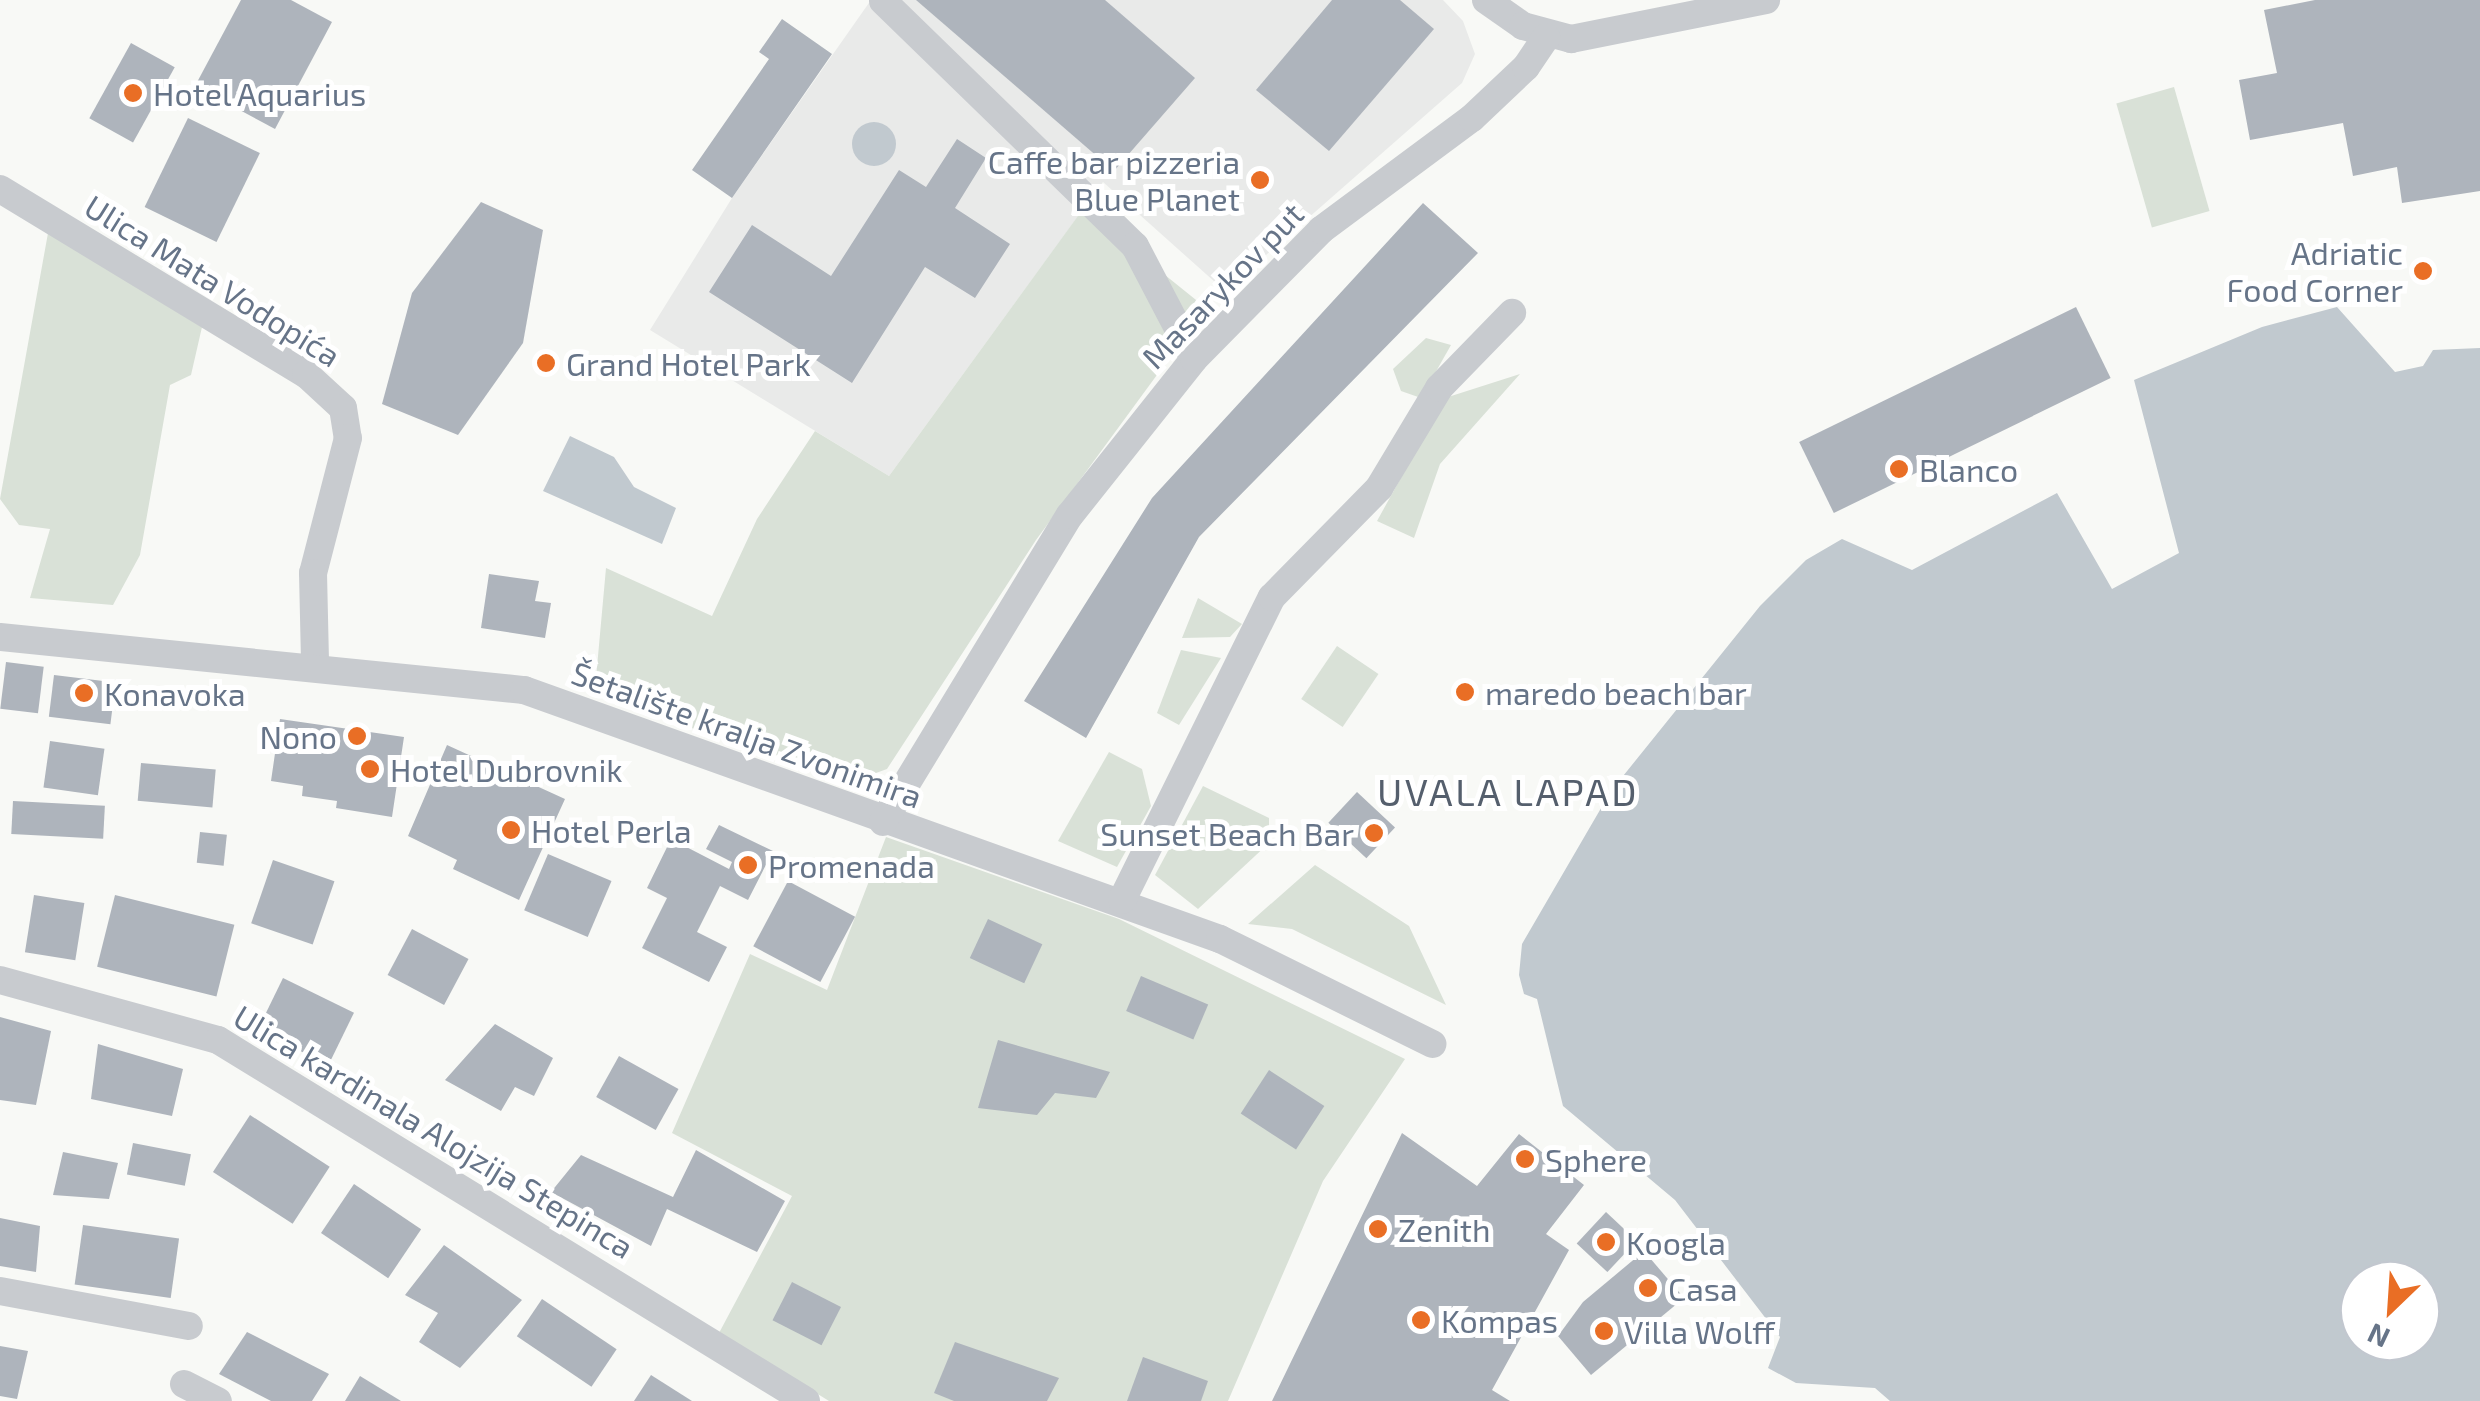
<!DOCTYPE html>
<meta charset="utf-8">
<style>
body{margin:0}
#map{position:relative;width:2480px;height:1401px;overflow:hidden;background:#f8f9f6;font-family:"Exo 2",sans-serif}
div>[style]{position:absolute}
.built>*{inset:0;background:#e9eae9}
.green>*{inset:0;background:#d9e1d7;transform-origin:0 0}
.water>*{inset:0;background:#c1c9cf}
.round{border-radius:50%}
.building>*{inset:0;background:#aeb4bc;transform-origin:0 0}
.street>*{height:28px;margin:-14px;padding:0 14px;transform-origin:14px;border-radius:14px;background:#c8cbcf}
.dots>*{width:28px;height:28px;translate:-50% -50%;box-sizing:border-box;border:5px solid #fff;border-radius:50%}
span{translate:-50% -50%;white-space:nowrap;text-align:center;line-height:1.15;-webkit-text-stroke:10px #fff;paint-order:stroke}
.poi-label{font-size:32px;color:#667488}
.left{translate:0 -50%;text-align:left}
.right{translate:-100% -50%;text-align:right}
.street-label{font-size:32px;color:#667488}
.quarter-label{font-size:38px;color:#555f6d;letter-spacing:2.5px}
.north{position:absolute;left:2340px;top:1261px;width:100px;height:100px;box-sizing:border-box;background:#fff;border:2px solid #c2c7cf;border-radius:50%;rotate:205deg;font-size:28px;font-weight:700;line-height:40px;text-align:center;color:#667488}
.north::after{content:'';display:block;margin:auto;width:35px;height:45px;background:#e96e25;clip-path:polygon(50% 0,100% 100%,50% 72%,0 100%)}
</style>
<div id="map">
<div class="built">
<i style="clip-path:polygon(871px 0,1443px 0,1463px 21px,1475px 54px,1462px 83px,1225px 291px,1103px 182px,889px 476px,650px 330px,732px 198px)"></i>
</div>
<div class="green">
<i style="left:2174px;top:87px;width:129px;height:60px;rotate:74deg"></i>
<i style="clip-path:polygon(1083px 209px,1206px 308px,1036px 540px,887px 769px,851px 782px,603px 698px,604px 693px,595px 689px,606px 568px,712px 616px,757px 519px,815px 431px,889px 476px)"></i>
<i style="clip-path:polygon(48px 233px,202px 327px,191px 375px,170px 385px,140px 555px,113px 605px,30px 598px,50px 529px,19px 525px,0 499px)"></i>
<i style="clip-path:polygon(1426px 338px,1451px 345px,1421px 398px,1401px 391px,1393px 369px)"></i>
<i style="clip-path:polygon(1520px 374px,1440px 464px,1414px 538px,1377px 521px,1445px 398px)"></i>
<i style="clip-path:polygon(1198px 598px,1242px 624px,1230px 637px,1182px 638px)"></i>
<i style="left:1337px;top:646px;width:50px;height:64px;rotate:34deg"></i>
<i style="clip-path:polygon(1181px 650px,1221px 658px,1179px 725px,1157px 713px)"></i>
<i style="clip-path:polygon(1109px 752px,1142px 769px,1151px 806px,1117px 867px,1058px 841px)"></i>
<i style="clip-path:polygon(1203px 786px,1269px 818px,1269px 843px,1198px 909px,1155px 875px)"></i>
<i style="clip-path:polygon(886px 837px,1119px 919px,1405px 1059px,1323px 1181px,1228px 1401px,829px 1401px,719px 1333px,792px 1196px,672px 1133px,750px 954px,827px 990px)"></i>
<i style="clip-path:polygon(1315px 865px,1409px 926px,1446px 1005px,1292px 929px,1248px 924px)"></i>
</div>
<div class="water">
<i class="round" style="left:852px;top:122px;width:44px;height:44px"></i>
<i style="clip-path:polygon(evenodd,2337px 307px,2395px 372px,2423px 366px,2433px 350px,2480px 348px,2480px 1401px,1890px 1401px,1875px 1388px,1796px 1383px,1768px 1368px,1780px 1337px,1675px 1200px,1563px 1106px,1537px 999px,1524px 994px,1519px 975px,1522px 944px,1611px 791px,1760px 606px,1806px 560px,1842px 539px,1912px 570px,2057px 493px,2112px 589px,2179px 553px,2134px 380px,2262px 327px,2337px 307px,2360px 1281px,2420px 1281px,2420px 1341px,2360px 1341px,2360px 1281px)"></i>
<i style="clip-path:polygon(570px 436px,614px 457px,634px 487px,676px 508px,662px 544px,543px 491px)"></i>
</div>
<div class="building">
<i style="clip-path:polygon(241px 0,291px 0,332px 22px,275px 129px,195px 86px)"></i>
<i style="clip-path:polygon(916px 0,1105px 0,1195px 78px,1114px 171px)"></i>
<i style="clip-path:polygon(1332px 0,1400px 0,1434px 29px,1329px 151px,1256px 90px)"></i>
<i style="clip-path:polygon(2315px 0,2480px 0,2480px 191px,2402px 203px,2397px 167px,2353px 176px,2343px 123px,2250px 140px,2239px 80px,2277px 73px,2264px 10px)"></i>
<i style="clip-path:polygon(782px 19px,832px 54px,732px 198px,692px 170px,769px 59px,759px 52px)"></i>
<i style="left:131px;top:43px;width:50px;height:86px;rotate:29deg"></i>
<i style="left:188px;top:118px;width:80px;height:99px;rotate:26deg"></i>
<i style="clip-path:polygon(957px 139px,986px 158px,955px 208px,1010px 244px,975px 298px,925px 267px,852px 383px,709px 292px,752px 225px,831px 276px,899px 170px,926px 187px)"></i>
<i style="clip-path:polygon(481px 202px,543px 230px,523px 343px,458px 435px,382px 404px,412px 293px)"></i>
<i style="clip-path:polygon(1423px 203px,1478px 253px,1199px 537px,1086px 738px,1024px 701px,1152px 498px)"></i>
<i style="left:2076px;top:307px;width:79px;height:308px;rotate:64deg"></i>
<i style="clip-path:polygon(489px 574px,539px 581px,535px 601px,551px 603px,545px 638px,481px 628px)"></i>
<i style="left:6px;top:662px;width:38px;height:47px;rotate:7deg"></i>
<i style="left:54px;top:675px;width:62px;height:42px;rotate:7deg"></i>
<i style="clip-path:polygon(280px 719px,404px 737px,392px 817px,336px 808px,337px 801px,302px 796px,303px 786px,271px 781px)"></i>
<i style="left:50px;top:741px;width:55px;height:47px;rotate:8deg"></i>
<i style="clip-path:polygon(447px 745px,565px 799px,519px 900px,453px 869px,457px 860px,408px 836px)"></i>
<i style="left:141px;top:763px;width:75px;height:38px;rotate:5deg"></i>
<i style="left:1357px;top:792px;width:52px;height:42px;rotate:43deg"></i>
<i style="left:13px;top:801px;width:92px;height:33px;rotate:3deg"></i>
<i style="clip-path:polygon(719px 825px,773px 851px,748px 900px,720px 886px,697px 932px,727px 947px,709px 982px,642px 948px,667px 898px,647px 888px,671px 839px,729px 869px,732px 862px,706px 849px)"></i>
<i style="left:200px;top:832px;width:27px;height:31px;rotate:6deg"></i>
<i style="left:548px;top:854px;width:69px;height:61px;rotate:23deg"></i>
<i style="left:273px;top:860px;width:65px;height:67px;rotate:19deg"></i>
<i style="left:788px;top:881px;width:76px;height:74px;rotate:28deg"></i>
<i style="left:34px;top:895px;width:51px;height:58px;rotate:9deg"></i>
<i style="left:115px;top:895px;width:123px;height:74px;rotate:14deg"></i>
<i style="left:988px;top:919px;width:60px;height:43px;rotate:25deg"></i>
<i style="left:412px;top:929px;width:64px;height:52px;rotate:28deg"></i>
<i style="left:1141px;top:976px;width:73px;height:38px;rotate:23deg"></i>
<i style="left:283px;top:978px;width:79px;height:58px;rotate:26deg"></i>
<i style="clip-path:polygon(0 1017px,51px 1031px,36px 1105px,0 1100px)"></i>
<i style="clip-path:polygon(495px 1024px,553px 1058px,534px 1096px,515px 1087px,501px 1111px,445px 1080px)"></i>
<i style="clip-path:polygon(998px 1040px,1110px 1072px,1096px 1098px,1055px 1093px,1037px 1115px,978px 1108px)"></i>
<i style="clip-path:polygon(98px 1044px,183px 1069px,172px 1116px,91px 1099px)"></i>
<i style="left:619px;top:1056px;width:68px;height:47px;rotate:29deg"></i>
<i style="left:1269px;top:1070px;width:66px;height:52px;rotate:33deg"></i>
<i style="left:250px;top:1115px;width:95px;height:68px;rotate:33deg"></i>
<i style="clip-path:polygon(1402px 1133px,1477px 1186px,1519px 1134px,1584px 1185px,1546px 1234px,1569px 1250px,1492px 1390px,1510px 1401px,1272px 1401px)"></i>
<i style="left:133px;top:1143px;width:59px;height:32px;rotate:11deg"></i>
<i style="clip-path:polygon(696px 1150px,785px 1201px,757px 1252px,667px 1209px,651px 1246px,551px 1192px,581px 1155px,673px 1197px)"></i>
<i style="clip-path:polygon(63px 1152px,118px 1163px,109px 1199px,53px 1195px)"></i>
<i style="left:354px;top:1184px;width:81px;height:59px;rotate:34deg"></i>
<i style="left:1606px;top:1212px;width:42px;height:43px;rotate:43deg"></i>
<i style="clip-path:polygon(0 1218px,40px 1226px,36px 1272px,0 1266px)"></i>
<i style="left:83px;top:1225px;width:97px;height:60px;rotate:8deg"></i>
<i style="clip-path:polygon(444px 1245px,522px 1300px,460px 1368px,419px 1342px,438px 1313px,405px 1295px)"></i>
<i style="clip-path:polygon(1644px 1251px,1684px 1298px,1591px 1375px,1558px 1336px,1583px 1302px)"></i>
<i style="left:792px;top:1282px;width:55px;height:43px;rotate:27deg"></i>
<i style="left:542px;top:1299px;width:90px;height:45px;rotate:34deg"></i>
<i style="clip-path:polygon(247px 1332px,329px 1374px,312px 1401px,271px 1401px,219px 1374px)"></i>
<i style="clip-path:polygon(955px 1342px,1059px 1378px,1047px 1401px,954px 1401px,934px 1393px)"></i>
<i style="clip-path:polygon(0 1346px,28px 1351px,17px 1399px,0 1396px)"></i>
<i style="clip-path:polygon(1143px 1357px,1208px 1381px,1201px 1401px,1127px 1401px)"></i>
<i style="clip-path:polygon(651px 1375px,692px 1401px,634px 1401px)"></i>
<i style="clip-path:polygon(360px 1376px,401px 1401px,345px 1401px)"></i>
</div>
<div class="street">
<i style="left:1486px;top:0;width:45px;rotate:35.1deg"></i>
<i style="left:1523px;top:26px;width:50px;rotate:15.2deg"></i>
<i style="left:1571px;top:39px;width:199px;rotate:-11.3deg"></i>
<i style="left:883px;top:1px;width:351px;rotate:44.2deg"></i>
<i style="left:1135px;top:246px;width:127px;rotate:62.4deg"></i>
<i style="left:0;top:189px;width:358px;rotate:31.2deg"></i>
<i style="left:306px;top:374px;width:50px;rotate:42.6deg"></i>
<i style="left:343px;top:408px;width:30px;rotate:81deg"></i>
<i style="left:348px;top:438px;width:139px;rotate:104.5deg"></i>
<i style="left:313px;top:573px;width:91px;rotate:88.7deg"></i>
<i style="left:0;top:637px;width:527px;rotate:5.78deg"></i>
<i style="left:524px;top:690px;width:739px;rotate:19.69deg"></i>
<i style="left:1220px;top:939px;width:237px;rotate:26.3deg"></i>
<i style="left:883px;top:822px;width:359px;rotate:-58.7deg"></i>
<i style="left:1070px;top:515px;width:199px;rotate:-51.5deg"></i>
<i style="left:1194px;top:359px;width:181px;rotate:-45.4deg"></i>
<i style="left:1321px;top:230px;width:188px;rotate:-36.6deg"></i>
<i style="left:1472px;top:118px;width:74px;rotate:-43.4deg"></i>
<i style="left:1526px;top:67px;width:36px;rotate:-56deg"></i>
<i style="left:1122px;top:900px;width:338px;rotate:-63.7deg"></i>
<i style="left:1272px;top:597px;width:153px;rotate:-45.5deg"></i>
<i style="left:1379px;top:488px;width:117px;rotate:-59deg"></i>
<i style="left:1439px;top:388px;width:105px;rotate:-45.8deg"></i>
<i style="left:0;top:980px;width:226px;rotate:15.4deg"></i>
<i style="left:218px;top:1040px;width:690px;rotate:31.55deg"></i>
<i style="left:0;top:1291px;width:192px;rotate:10.5deg"></i>
<i style="left:184px;top:1384px;width:38px;rotate:27deg"></i>
</div>
<div class="dots">
<i style="left:133px;top:93px;background:#e96e25"></i>
<i style="left:1260px;top:180px;background:#e96e25"></i>
<i style="left:2423px;top:271px;background:#e96e25"></i>
<i style="left:546px;top:363px;background:#e96e25"></i>
<i style="left:1899px;top:469px;background:#e96e25"></i>
<i style="left:1465px;top:692px;background:#e96e25"></i>
<i style="left:84px;top:693px;background:#e96e25"></i>
<i style="left:357px;top:736px;background:#e96e25"></i>
<i style="left:370px;top:769px;background:#e96e25"></i>
<i style="left:511px;top:830px;background:#e96e25"></i>
<i style="left:1374px;top:833px;background:#e96e25"></i>
<i style="left:748px;top:865px;background:#e96e25"></i>
<i style="left:1525px;top:1159px;background:#e96e25"></i>
<i style="left:1378px;top:1229px;background:#e96e25"></i>
<i style="left:1606px;top:1242px;background:#e96e25"></i>
<i style="left:1648px;top:1288px;background:#e96e25"></i>
<i style="left:1421px;top:1320px;background:#e96e25"></i>
<i style="left:1604px;top:1331px;background:#e96e25"></i>
</div>
<div class="poi-label">
<span class="left" style="left:153px;top:93px">Hotel Aquarius</span>
<span class="right" style="left:1240px;top:180px">Caffe bar pizzeria<br>Blue Planet</span>
<span class="right" style="left:2403px;top:271px">Adriatic<br>Food Corner</span>
<span class="left" style="left:566px;top:363px">Grand Hotel Park</span>
<span class="left" style="left:1919px;top:469px">Blanco</span>
<span class="left" style="left:1485px;top:692px">maredo beach bar</span>
<span class="left" style="left:104px;top:693px">Konavoka</span>
<span class="right" style="left:337px;top:736px">Nono</span>
<span class="left" style="left:390px;top:769px">Hotel Dubrovnik</span>
<span class="left" style="left:531px;top:830px">Hotel Perla</span>
<span class="right" style="left:1354px;top:833px">Sunset Beach Bar</span>
<span class="left" style="left:768px;top:865px">Promenada</span>
<span class="left" style="left:1545px;top:1159px">Sphere</span>
<span class="left" style="left:1398px;top:1229px">Zenith</span>
<span class="left" style="left:1626px;top:1242px">Koogla</span>
<span class="left" style="left:1668px;top:1288px">Casa</span>
<span class="left" style="left:1441px;top:1320px">Kompas</span>
<span class="left" style="left:1624px;top:1331px">Villa Wolff</span>
</div>
<div class="street-label">
<span style="left:213px;top:280px;rotate:32deg">Ulica Mata Vodopića</span>
<span style="left:1222px;top:285px;rotate:-46deg">Masarykov put</span>
<span style="left:747px;top:734px;rotate:20deg">Šetalište kralja Zvonimira</span>
<span style="left:434px;top:1131px;rotate:31deg">Ulica kardinala Alojzija Stepinca</span>
</div>
<div class="quarter-label">
<span style="left:1508px;top:792px">UVALA LAPAD</span>
</div>
<div class="north">N</div>
</div>
